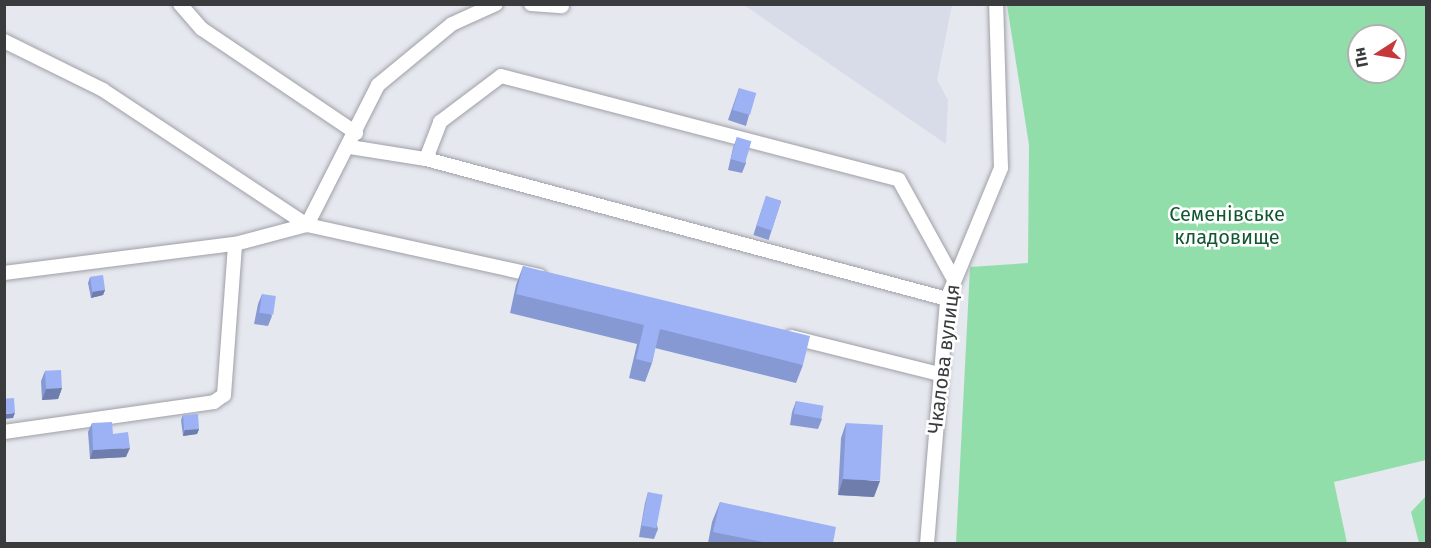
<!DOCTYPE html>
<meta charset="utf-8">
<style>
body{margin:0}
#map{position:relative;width:1431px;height:548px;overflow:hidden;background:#e6e8ef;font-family:"Fira Sans",sans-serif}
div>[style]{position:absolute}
.built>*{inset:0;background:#d7dce8}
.green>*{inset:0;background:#92deab}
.roads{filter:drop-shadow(0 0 2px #9ea0a6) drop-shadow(0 0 2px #9ea0a6)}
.minor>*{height:14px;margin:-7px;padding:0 7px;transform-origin:7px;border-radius:7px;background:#fff}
.wall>*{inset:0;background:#8799d3;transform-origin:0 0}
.shaded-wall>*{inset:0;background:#6e7dac}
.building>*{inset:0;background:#9db2f5;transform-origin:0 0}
span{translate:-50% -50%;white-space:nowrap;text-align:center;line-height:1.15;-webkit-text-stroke:5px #fff;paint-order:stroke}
.park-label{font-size:20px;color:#125731}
.street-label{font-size:20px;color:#3a3b3d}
.frame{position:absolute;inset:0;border:6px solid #3a3b3d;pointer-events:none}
.north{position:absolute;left:1347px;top:24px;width:60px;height:60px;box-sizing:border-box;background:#fff;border:2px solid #b0b1b1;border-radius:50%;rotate:258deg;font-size:16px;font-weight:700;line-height:24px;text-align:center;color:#3a3b3d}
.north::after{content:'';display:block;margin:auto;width:21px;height:27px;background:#c7383d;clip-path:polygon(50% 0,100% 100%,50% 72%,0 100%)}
</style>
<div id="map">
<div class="built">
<i style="clip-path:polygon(744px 5px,952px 5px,937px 80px,948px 100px,946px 144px)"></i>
</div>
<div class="green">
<i style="clip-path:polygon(evenodd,1007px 5px,1426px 5px,1426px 460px,1334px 482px,1347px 543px,956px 543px,970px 267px,1028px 263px,1029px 145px,1007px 5px,1359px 36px,1395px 36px,1395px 72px,1359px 72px,1359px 36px)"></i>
<i style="clip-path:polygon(1426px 496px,1426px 543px,1419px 543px,1411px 512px)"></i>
</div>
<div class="roads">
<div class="minor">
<i style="left:180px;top:4px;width:33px;rotate:49deg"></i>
<i style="left:202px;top:29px;width:186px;rotate:34deg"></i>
<i style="left:531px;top:4px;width:31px;rotate:4deg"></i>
<i style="left:4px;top:41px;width:110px;rotate:26.3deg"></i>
<i style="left:103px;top:90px;width:245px;rotate:33.5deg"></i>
<i style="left:307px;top:225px;width:157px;rotate:-63.1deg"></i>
<i style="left:378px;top:85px;width:96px;rotate:-39.5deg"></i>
<i style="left:452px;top:24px;width:48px;rotate:-24.4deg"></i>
<i style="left:350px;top:147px;width:77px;rotate:9deg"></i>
<i style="left:426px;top:159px;width:539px;rotate:15.04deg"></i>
<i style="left:426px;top:159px;width:40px;rotate:-69deg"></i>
<i style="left:440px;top:122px;width:76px;rotate:-37deg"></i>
<i style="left:501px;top:76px;width:411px;rotate:14.6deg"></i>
<i style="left:899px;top:180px;width:112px;rotate:61.1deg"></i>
<i style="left:4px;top:273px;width:233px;rotate:-7.2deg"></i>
<i style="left:235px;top:244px;width:74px;rotate:-14.8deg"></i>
<i style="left:307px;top:225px;width:238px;rotate:12.4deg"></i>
<i style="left:791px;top:337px;width:153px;rotate:14deg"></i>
<i style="left:4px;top:432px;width:212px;rotate:-8.1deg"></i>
<i style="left:214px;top:402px;width:12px;rotate:-35deg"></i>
<i style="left:224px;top:395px;width:151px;rotate:-85.8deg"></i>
<i style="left:927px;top:544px;width:246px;rotate:-85.3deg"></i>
<i style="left:947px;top:299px;width:142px;rotate:-67.6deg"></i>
<i style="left:1001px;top:168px;width:164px;rotate:-91.7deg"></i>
</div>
</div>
<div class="wall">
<i style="clip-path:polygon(739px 88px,749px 115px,746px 126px,728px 120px)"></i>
<i style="clip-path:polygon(737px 137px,746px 163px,742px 173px,728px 170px,733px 148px)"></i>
<i style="left:766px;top:196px;width:16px;height:41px;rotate:18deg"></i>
<i style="clip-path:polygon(523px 266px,803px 365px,796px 383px,655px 348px,652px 363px,645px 382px,629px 378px,637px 344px,510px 313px,516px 285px)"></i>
<i style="clip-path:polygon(90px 277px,105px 290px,103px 295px,91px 298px,88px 283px)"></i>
<i style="clip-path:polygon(262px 294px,272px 316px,268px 326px,254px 324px,258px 304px)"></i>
<i style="clip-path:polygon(45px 371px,62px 388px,58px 399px,42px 400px,41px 381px)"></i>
<i style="clip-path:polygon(796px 401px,822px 419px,818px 429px,790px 425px,792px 412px)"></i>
<i style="clip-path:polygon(183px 415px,199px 429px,197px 434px,183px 436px,181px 420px)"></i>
<i style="clip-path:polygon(92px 423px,113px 434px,126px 457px,90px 459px,88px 432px)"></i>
<i style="clip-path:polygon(846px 423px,874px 497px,838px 495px,841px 438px)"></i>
<i style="clip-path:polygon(648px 492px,658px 529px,654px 539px,639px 537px,645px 503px)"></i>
<i style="clip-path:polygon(720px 502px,833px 543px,708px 543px,712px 522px)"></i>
</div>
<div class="shaded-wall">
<i style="clip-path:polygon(105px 290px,103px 295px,91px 298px,93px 292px)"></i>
<i style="clip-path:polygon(62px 388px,58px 399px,42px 400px,46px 389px)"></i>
<i style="clip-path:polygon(15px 413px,13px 418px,4px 419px,4px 414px)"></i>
<i style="clip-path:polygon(199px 429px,197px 434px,183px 436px,185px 430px)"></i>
<i style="clip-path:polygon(130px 448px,126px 457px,90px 459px,93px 450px)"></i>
<i style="clip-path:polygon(843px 479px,880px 481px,874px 497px,838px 495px)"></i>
</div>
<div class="building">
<i style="left:739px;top:88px;width:18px;height:23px;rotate:16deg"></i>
<i style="left:737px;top:137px;width:15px;height:23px;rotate:16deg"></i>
<i style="left:766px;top:196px;width:16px;height:31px;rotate:18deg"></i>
<i style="clip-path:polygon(523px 266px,810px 336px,803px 365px,660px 329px,652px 363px,636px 359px,644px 325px,516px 294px)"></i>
<i style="left:103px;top:275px;width:15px;height:13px;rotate:82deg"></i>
<i style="left:262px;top:294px;width:14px;height:19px;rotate:8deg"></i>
<i style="left:61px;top:370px;width:18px;height:16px;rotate:87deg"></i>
<i style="left:14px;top:398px;width:15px;height:10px;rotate:86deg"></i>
<i style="left:796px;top:401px;width:28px;height:13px;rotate:10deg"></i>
<i style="left:198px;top:414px;width:15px;height:15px;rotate:86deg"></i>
<i style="clip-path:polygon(112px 422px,113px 434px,128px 432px,130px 448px,93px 450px,92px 423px)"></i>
<i style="left:846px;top:423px;width:37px;height:56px;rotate:3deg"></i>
<i style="left:648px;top:492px;width:15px;height:34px;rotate:11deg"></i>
<i style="clip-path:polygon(720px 502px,836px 527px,833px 543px,768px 543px,713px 532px)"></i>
</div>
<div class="park-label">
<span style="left:1227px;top:226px">Семенівське<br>кладовище</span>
</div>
<div class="street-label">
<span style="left:944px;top:359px;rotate:-83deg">Чкалова вулиця</span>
</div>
<div class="frame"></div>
<div class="north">Пн</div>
</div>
